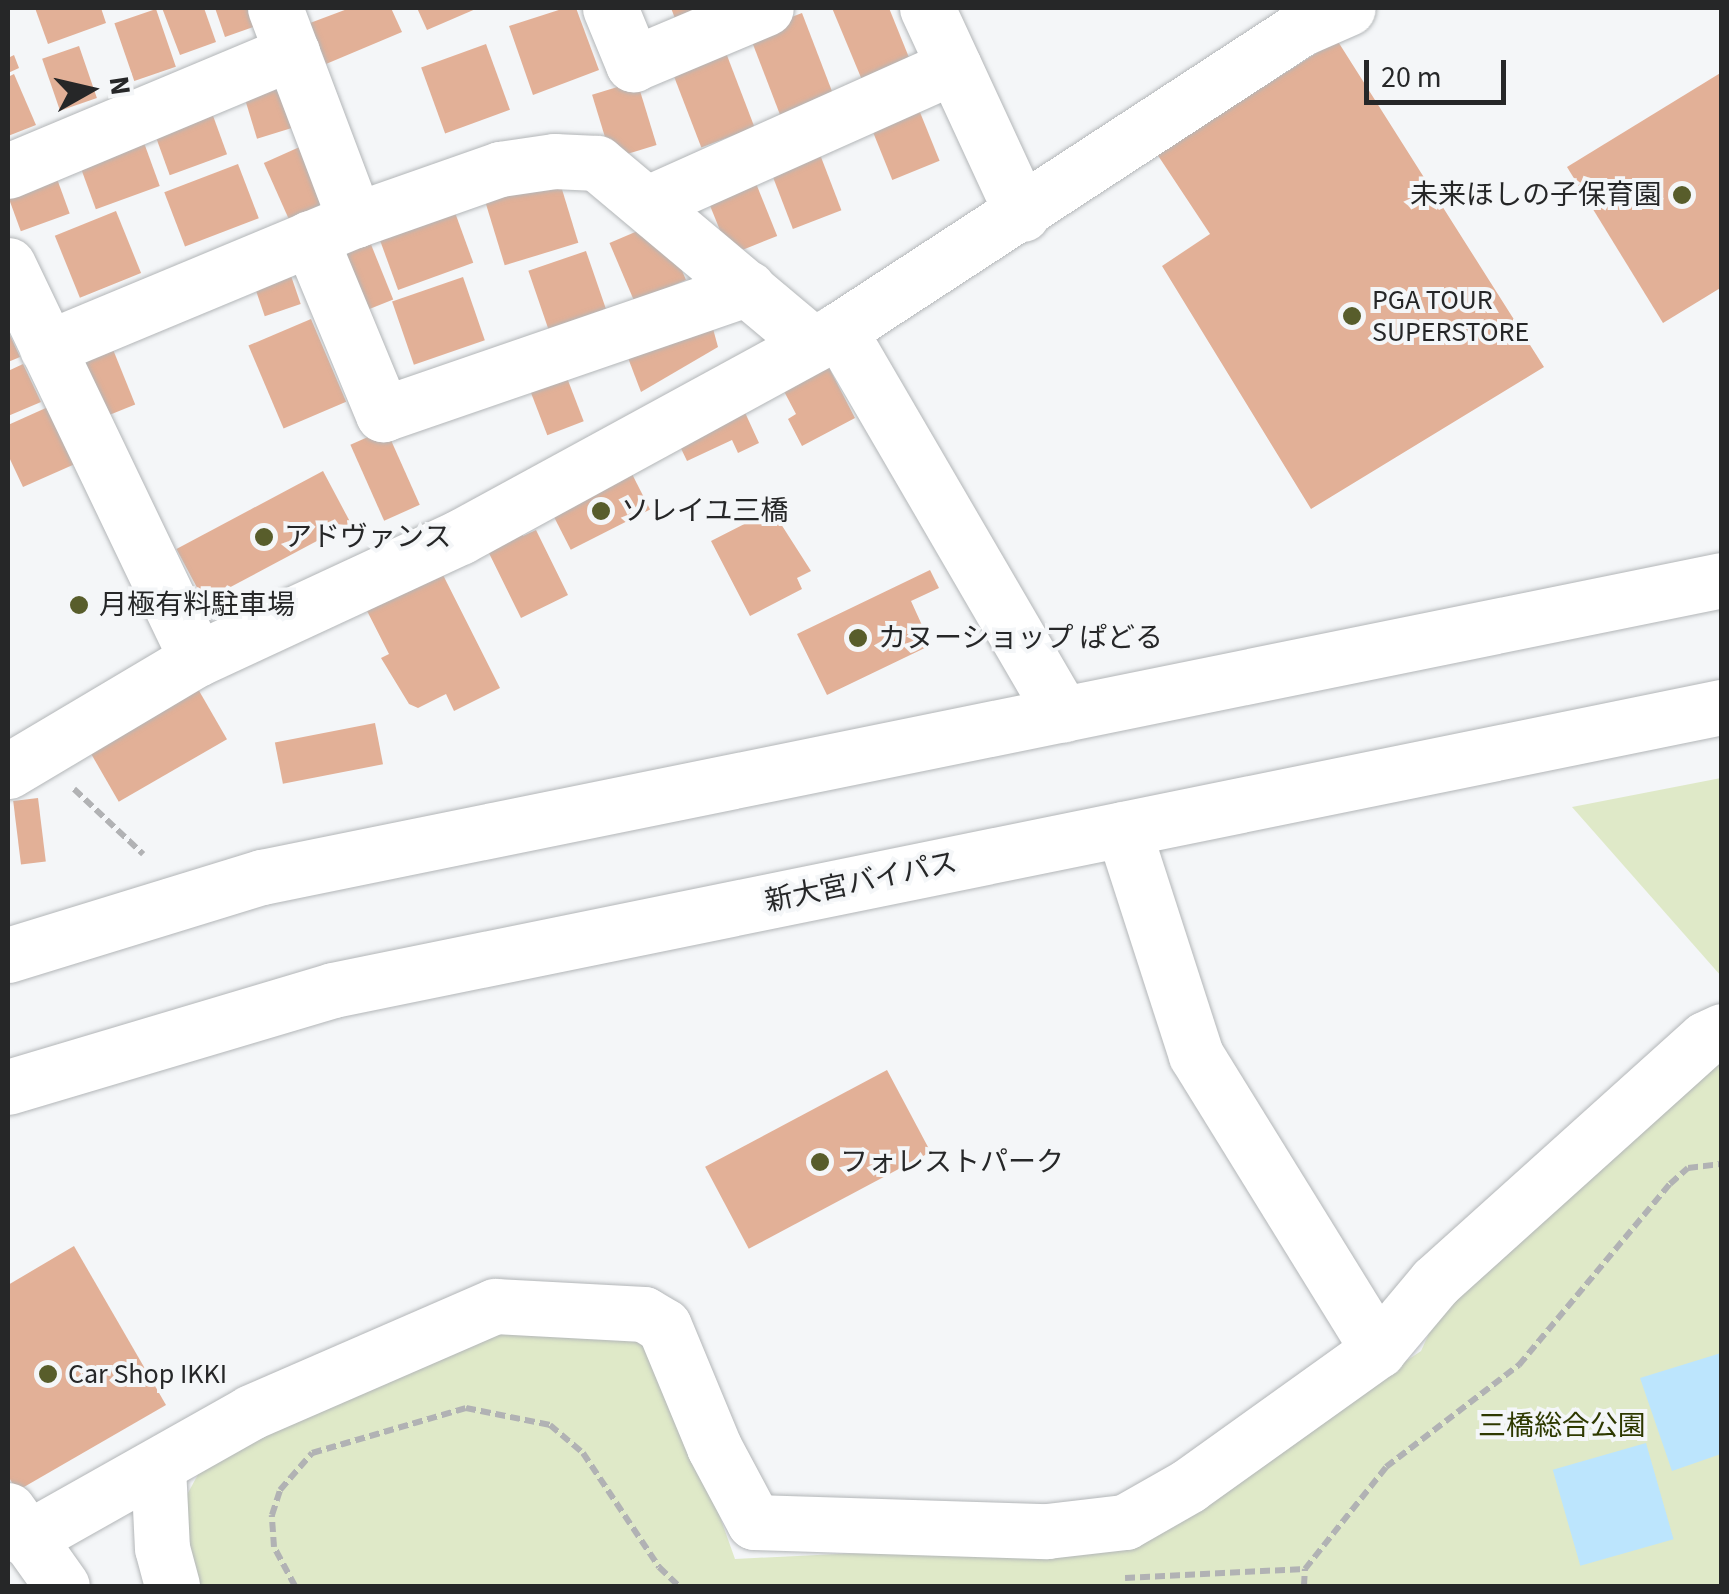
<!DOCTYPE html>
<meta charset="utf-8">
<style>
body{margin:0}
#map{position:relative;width:1729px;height:1594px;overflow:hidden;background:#f4f6f8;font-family:"Source Sans 3","Noto Sans JP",sans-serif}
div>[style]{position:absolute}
.green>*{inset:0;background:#dfe9c8}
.water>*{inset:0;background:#bce5fd;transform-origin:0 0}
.building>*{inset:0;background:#e2b097;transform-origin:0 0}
.path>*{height:6px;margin-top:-3px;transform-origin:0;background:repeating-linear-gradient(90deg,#b1b2b4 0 10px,transparent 0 15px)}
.roads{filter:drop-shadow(0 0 2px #b3b6b8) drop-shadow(0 0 2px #b3b6b8)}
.minor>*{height:55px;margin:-27.5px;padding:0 27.5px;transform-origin:27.5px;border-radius:27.5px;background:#fff}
.highway>*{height:55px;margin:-27.5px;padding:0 27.5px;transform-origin:27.5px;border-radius:27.5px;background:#fff}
.dots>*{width:28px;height:28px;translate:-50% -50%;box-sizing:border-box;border:5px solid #f4f6f8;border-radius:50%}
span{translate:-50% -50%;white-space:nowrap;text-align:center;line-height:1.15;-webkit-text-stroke:8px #f4f6f8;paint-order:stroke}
.poi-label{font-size:28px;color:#262728}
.right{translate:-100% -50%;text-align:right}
.left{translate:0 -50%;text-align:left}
.street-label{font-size:28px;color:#262728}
.park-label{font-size:28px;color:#2e3900}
.frame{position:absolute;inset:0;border:10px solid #262728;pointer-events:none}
.north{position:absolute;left:40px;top:40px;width:100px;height:100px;-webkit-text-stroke:8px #f4f6f8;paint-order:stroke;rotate:82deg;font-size:28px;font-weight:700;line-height:40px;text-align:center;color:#262728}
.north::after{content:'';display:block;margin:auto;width:35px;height:45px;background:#262728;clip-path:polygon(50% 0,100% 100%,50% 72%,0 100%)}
.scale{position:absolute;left:1364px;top:60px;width:142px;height:45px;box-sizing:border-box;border:5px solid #262728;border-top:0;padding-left:12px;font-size:30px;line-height:35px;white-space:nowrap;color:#262728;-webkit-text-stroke:8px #f4f6f8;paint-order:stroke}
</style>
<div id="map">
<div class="green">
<i style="clip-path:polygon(1721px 778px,1722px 778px,1721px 976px,1572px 807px)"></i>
<i style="clip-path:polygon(1721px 1055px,1721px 1586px,196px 1586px,183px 1502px,207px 1458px,491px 1323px,634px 1328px,699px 1458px,735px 1559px,1141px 1539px,1421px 1351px,1441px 1307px)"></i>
</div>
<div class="water">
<i style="clip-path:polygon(1721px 1353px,1721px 1454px,1672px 1471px,1640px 1378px)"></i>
<i style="left:1646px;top:1443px;width:100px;height:97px;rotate:74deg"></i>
</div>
<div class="building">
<i style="clip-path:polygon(35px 8px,101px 8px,106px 23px,48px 44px)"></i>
<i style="clip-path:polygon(162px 8px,204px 8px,216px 42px,180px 55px)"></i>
<i style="clip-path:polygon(215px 8px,257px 8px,262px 24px,225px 37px)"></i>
<i style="clip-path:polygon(350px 8px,391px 8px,402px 32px,326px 64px,310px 23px)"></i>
<i style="clip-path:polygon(417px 8px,478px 8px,427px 30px)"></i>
<i style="clip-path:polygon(565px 8px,576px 8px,599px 70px,533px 95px,509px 26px)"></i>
<i style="clip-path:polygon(671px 8px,709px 8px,676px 21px)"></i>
<i style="clip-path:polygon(832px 8px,889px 8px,910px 60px,862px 80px)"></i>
<i style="left:156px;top:9px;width:61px;height:44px;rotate:71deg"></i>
<i style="left:802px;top:13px;width:88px;height:57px;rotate:69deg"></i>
<i style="clip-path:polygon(1337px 40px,1544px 367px,1311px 509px,1162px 266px,1210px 234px,1157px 154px)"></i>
<i style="left:486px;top:44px;width:70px;height:69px;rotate:70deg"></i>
<i style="left:723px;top:45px;width:88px;height:57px;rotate:69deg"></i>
<i style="left:79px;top:46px;width:55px;height:39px;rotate:71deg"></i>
<i style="clip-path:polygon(14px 55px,19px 68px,8px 73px,8px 58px)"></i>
<i style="clip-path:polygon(1722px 72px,1722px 287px,1663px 323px,1567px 167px)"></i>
<i style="clip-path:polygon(14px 74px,36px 125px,8px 136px,8px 77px)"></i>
<i style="left:277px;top:74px;width:56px;height:38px;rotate:73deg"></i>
<i style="left:637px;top:81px;width:67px;height:47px;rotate:73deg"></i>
<i style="left:913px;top:95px;width:71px;height:51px;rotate:68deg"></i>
<i style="left:212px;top:113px;width:44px;height:61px;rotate:70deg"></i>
<i style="left:143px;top:140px;width:49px;height:68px;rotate:70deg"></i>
<i style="left:816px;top:144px;width:71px;height:52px;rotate:69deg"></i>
<i style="left:304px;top:145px;width:71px;height:44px;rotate:66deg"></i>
<i style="left:238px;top:164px;width:58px;height:79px;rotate:69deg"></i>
<i style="left:751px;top:171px;width:70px;height:51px;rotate:68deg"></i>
<i style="left:557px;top:173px;width:73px;height:77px;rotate:73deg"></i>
<i style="left:56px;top:176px;width:40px;height:52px;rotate:70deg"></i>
<i style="left:449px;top:196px;width:71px;height:80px;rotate:70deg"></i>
<i style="left:116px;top:211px;width:67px;height:66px;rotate:68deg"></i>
<i style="left:661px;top:221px;width:64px;height:56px;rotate:67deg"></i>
<i style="left:370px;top:242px;width:62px;height:39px;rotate:68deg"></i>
<i style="left:586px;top:251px;width:69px;height:61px;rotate:71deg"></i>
<i style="left:288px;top:267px;width:39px;height:38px;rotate:71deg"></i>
<i style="left:463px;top:277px;width:67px;height:75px;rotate:71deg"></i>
<i style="left:311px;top:319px;width:90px;height:68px;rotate:67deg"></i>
<i style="clip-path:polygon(712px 325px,718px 347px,641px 392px,625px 350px)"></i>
<i style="clip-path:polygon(8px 331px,20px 357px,8px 362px)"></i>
<i style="left:112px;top:347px;width:62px;height:42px;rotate:68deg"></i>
<i style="clip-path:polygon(23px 364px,41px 402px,8px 416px,8px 371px)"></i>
<i style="clip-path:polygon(827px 364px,855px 418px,802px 446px,788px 419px,796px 414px,778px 380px)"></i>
<i style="left:564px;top:370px;width:55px;height:39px;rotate:69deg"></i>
<i style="clip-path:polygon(742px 406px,759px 443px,738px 453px,732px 440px,687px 461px,676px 438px)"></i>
<i style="clip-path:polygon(48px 407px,75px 464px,23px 487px,8px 455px,8px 425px)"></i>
<i style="left:386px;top:429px;width:83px;height:39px;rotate:66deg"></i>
<i style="left:323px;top:471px;width:59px;height:166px;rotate:62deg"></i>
<i style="left:631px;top:472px;width:42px;height:89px;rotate:63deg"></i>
<i style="clip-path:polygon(772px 510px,811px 571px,797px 578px,802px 589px,750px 616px,711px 541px)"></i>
<i style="clip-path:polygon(517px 523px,523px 536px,536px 530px,568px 595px,521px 618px,483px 541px)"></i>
<i style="clip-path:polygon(439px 567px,500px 688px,454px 711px,446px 694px,418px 708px,409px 704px,381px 658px,389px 654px,364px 605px)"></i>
<i style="clip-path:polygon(930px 570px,939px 588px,911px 601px,931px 645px,827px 695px,797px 634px)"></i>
<i style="left:198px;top:689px;width:58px;height:125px;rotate:60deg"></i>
<i style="left:375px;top:723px;width:42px;height:102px;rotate:79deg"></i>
<i style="left:38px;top:798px;width:64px;height:25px;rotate:83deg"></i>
<i style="left:887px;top:1070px;width:93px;height:206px;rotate:62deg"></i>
<i style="clip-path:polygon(74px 1246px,166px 1405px,17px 1491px,8px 1476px,8px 1285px)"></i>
</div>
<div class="path">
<i style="left:74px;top:789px;width:95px;rotate:43.3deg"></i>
<i style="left:1125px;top:1578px;width:180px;rotate:-2.9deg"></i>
<i style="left:295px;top:1586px;width:44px;rotate:-118.3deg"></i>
<i style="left:274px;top:1547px;width:32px;rotate:-94deg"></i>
<i style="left:272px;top:1515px;width:26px;rotate:-72deg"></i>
<i style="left:280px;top:1490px;width:49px;rotate:-49.1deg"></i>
<i style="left:312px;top:1453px;width:160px;rotate:-16.3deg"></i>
<i style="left:466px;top:1408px;width:86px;rotate:11.4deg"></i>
<i style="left:550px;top:1425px;width:43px;rotate:40.3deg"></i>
<i style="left:583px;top:1453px;width:137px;rotate:56.3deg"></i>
<i style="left:659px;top:1567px;width:28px;rotate:44deg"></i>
<i style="left:1304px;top:1586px;width:17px;rotate:-87deg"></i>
<i style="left:1305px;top:1569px;width:130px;rotate:-51.5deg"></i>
<i style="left:1386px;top:1467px;width:168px;rotate:-37.5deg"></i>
<i style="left:1519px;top:1365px;width:236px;rotate:-50.2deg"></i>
<i style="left:1670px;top:1184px;width:24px;rotate:-42deg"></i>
<i style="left:1688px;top:1168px;width:34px;rotate:-7deg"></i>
</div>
<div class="roads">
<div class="minor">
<i style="left:275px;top:8px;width:227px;rotate:69.3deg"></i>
<i style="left:610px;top:8px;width:61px;rotate:67.7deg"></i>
<i style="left:633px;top:64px;width:144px;rotate:-22.8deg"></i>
<i style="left:927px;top:8px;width:227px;rotate:65.2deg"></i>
<i style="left:8px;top:171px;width:308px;rotate:-22.7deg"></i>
<i style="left:648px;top:203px;width:335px;rotate:-24.1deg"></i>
<i style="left:310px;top:238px;width:191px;rotate:67.5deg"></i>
<i style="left:383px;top:414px;width:386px;rotate:-19deg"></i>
<i style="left:8px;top:265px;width:437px;rotate:64.4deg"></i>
<i style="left:839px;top:330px;width:445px;rotate:59.8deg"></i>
<i style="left:47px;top:348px;width:334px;rotate:-22.6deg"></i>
<i style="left:355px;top:220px;width:154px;rotate:-19.4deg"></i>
<i style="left:500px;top:169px;width:55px;rotate:-8.4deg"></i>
<i style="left:554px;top:161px;width:43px;rotate:2.7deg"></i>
<i style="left:597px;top:163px;width:282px;rotate:40deg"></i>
<i style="left:8px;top:771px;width:220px;rotate:-30.7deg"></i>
<i style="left:197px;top:659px;width:290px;rotate:-24.9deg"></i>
<i style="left:460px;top:537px;width:432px;rotate:-28.6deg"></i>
<i style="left:839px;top:330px;width:551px;rotate:-33.14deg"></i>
<i style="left:1300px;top:29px;width:52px;rotate:-23.6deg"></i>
<i style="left:1123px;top:829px;width:237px;rotate:72.1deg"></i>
<i style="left:1196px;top:1055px;width:347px;rotate:58.3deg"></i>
<i style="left:158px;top:1467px;width:81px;rotate:87.2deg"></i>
<i style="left:162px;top:1548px;width:39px;rotate:75deg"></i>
<i style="left:8px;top:1510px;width:93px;rotate:54.6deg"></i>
<i style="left:26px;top:1539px;width:258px;rotate:-29.4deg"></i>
<i style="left:251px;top:1412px;width:266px;rotate:-23.5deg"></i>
<i style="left:495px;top:1306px;width:149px;rotate:3.1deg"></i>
<i style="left:644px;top:1314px;width:23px;rotate:31deg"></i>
<i style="left:664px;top:1326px;width:131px;rotate:67.5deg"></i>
<i style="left:714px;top:1447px;width:85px;rotate:61.9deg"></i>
<i style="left:754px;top:1522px;width:293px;rotate:1.8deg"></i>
<i style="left:1047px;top:1531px;width:79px;rotate:-6.6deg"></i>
<i style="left:1125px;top:1522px;width:73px;rotate:-29.7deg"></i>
<i style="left:1188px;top:1486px;width:234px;rotate:-35.6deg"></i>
<i style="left:1378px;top:1350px;width:89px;rotate:-50deg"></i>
<i style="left:1435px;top:1282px;width:363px;rotate:-42deg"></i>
<i style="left:1705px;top:1039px;width:19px;rotate:-25deg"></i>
</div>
<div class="highway">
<i style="left:8px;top:955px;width:266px;rotate:-17.1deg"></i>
<i style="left:262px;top:877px;width:1490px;rotate:-11.5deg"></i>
<i style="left:8px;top:1087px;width:339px;rotate:-16.6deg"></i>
<i style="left:333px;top:990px;width:1418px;rotate:-11.52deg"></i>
</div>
</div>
<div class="dots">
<i style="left:1682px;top:195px;background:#585d2b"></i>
<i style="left:1352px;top:316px;background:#585d2b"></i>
<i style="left:601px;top:511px;background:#585d2b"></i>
<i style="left:264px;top:537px;background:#585d2b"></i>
<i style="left:79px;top:605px;background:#585d2b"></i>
<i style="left:858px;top:638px;background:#585d2b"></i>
<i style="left:820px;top:1162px;background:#585d2b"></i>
<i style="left:48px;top:1374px;background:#585d2b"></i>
</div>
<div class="poi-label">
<span class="right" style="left:1662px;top:195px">未来ほしの子保育園</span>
<span class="left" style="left:1372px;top:316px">PGA TOUR<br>SUPERSTORE</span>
<span class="left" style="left:621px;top:511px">ソレイユ三橋</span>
<span class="left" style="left:284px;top:537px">アドヴァンス</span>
<span class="left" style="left:99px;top:605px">月極有料駐車場</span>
<span class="left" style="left:878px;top:638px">カヌーショップ ぱどる</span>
<span class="left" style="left:840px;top:1162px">フォレストパーク</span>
<span class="left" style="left:68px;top:1374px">Car Shop IKKI</span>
</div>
<div class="street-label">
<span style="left:861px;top:882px;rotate:-12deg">新大宮バイパス</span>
</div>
<div class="park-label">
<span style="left:1562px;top:1426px">三橋総合公園</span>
</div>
<div class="frame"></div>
<div class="north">N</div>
<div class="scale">20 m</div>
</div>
